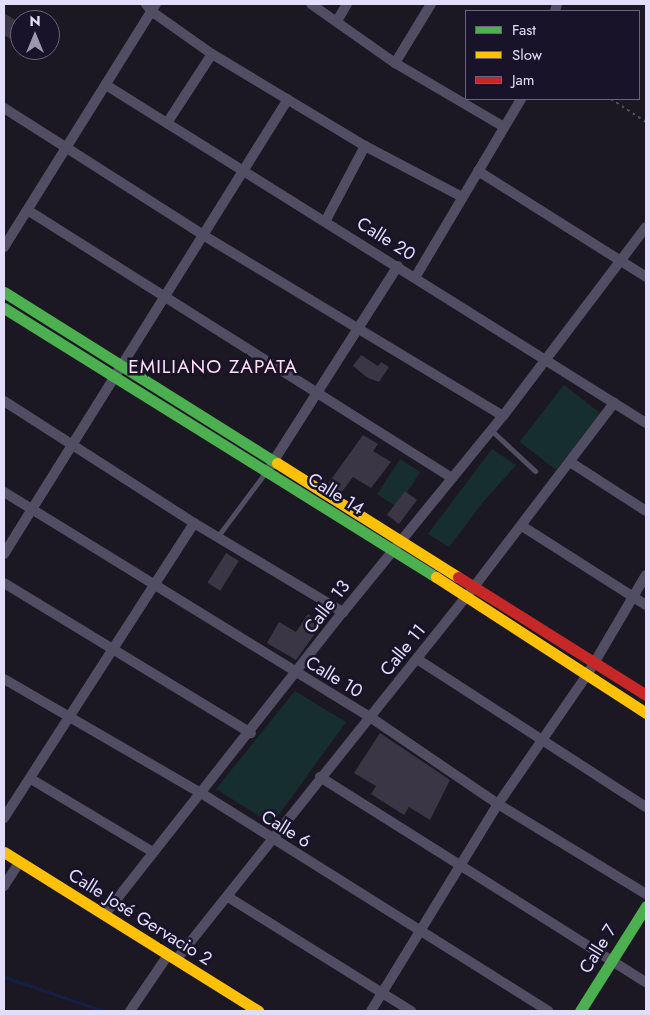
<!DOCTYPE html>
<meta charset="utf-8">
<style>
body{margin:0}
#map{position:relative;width:650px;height:1015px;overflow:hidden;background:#1b1824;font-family:Jost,sans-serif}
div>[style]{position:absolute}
.green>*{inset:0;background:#172e30;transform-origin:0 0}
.stream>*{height:3px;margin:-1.5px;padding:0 1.5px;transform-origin:1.5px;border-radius:1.5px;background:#122046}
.building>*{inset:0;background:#3a3645;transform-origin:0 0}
.path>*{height:2px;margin-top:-1px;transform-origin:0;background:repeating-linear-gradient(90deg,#4c5564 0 2.5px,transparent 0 6.5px)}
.lane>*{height:5px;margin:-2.5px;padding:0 2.5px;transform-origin:2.5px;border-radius:2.5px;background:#514e63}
.street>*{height:10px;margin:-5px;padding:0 5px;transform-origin:5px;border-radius:5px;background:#514e63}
.fast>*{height:11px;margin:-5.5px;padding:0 5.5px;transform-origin:5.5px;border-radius:5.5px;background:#4caf50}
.slow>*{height:11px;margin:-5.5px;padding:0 5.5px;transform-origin:5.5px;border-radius:5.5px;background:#ffc107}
.jam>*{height:11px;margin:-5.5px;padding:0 5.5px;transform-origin:5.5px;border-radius:5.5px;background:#c62828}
span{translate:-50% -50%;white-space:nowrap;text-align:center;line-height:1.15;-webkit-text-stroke:5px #181329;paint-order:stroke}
.street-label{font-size:18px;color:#e3ddfc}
.neighbourhood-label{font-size:19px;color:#fddfef;letter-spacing:1px}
.frame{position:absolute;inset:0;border:5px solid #e3ddfc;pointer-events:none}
.legend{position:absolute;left:465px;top:10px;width:175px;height:90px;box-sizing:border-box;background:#181329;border:1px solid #69647d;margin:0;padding:6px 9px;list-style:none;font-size:15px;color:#e3ddfc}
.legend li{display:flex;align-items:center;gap:10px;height:25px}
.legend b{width:25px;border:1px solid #69647d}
.north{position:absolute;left:10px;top:10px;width:50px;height:50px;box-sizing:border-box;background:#181329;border:1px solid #69647d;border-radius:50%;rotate:0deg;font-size:14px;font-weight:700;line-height:20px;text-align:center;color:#e3ddfc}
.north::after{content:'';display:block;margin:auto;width:18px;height:22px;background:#9d98b0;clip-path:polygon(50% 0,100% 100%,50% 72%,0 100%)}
</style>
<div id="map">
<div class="green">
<i style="left:564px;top:385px;width:46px;height:72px;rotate:38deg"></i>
<i style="clip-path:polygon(492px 449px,516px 465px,483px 502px,449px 547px,428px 534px)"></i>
<i style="left:400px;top:459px;width:24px;height:42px;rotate:33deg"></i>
<i style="clip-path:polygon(295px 691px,346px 722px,272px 824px,216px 789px)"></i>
</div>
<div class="stream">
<i style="left:4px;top:977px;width:106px;rotate:18.8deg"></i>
</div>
<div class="building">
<i style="clip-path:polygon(4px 13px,20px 23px,11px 39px,4px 35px)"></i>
<i style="clip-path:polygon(361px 355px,378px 366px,381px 362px,389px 367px,379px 382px,368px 378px,353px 366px)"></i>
<i style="clip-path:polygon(363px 435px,378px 444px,373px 451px,391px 462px,371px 488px,353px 477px,341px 493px,327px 485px)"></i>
<i style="left:405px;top:491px;width:15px;height:30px;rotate:37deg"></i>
<i style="left:226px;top:553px;width:15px;height:35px;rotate:32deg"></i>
<i style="clip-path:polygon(308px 614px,322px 624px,296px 660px,267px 643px,279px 622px,296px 632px)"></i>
<i style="clip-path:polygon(380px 733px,450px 780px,430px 820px,409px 807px,404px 815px,371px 794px,376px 786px,354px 773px)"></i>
</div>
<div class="path">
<i style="left:611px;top:99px;width:42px;rotate:33.3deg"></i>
</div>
<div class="lane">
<i style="left:492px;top:431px;width:59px;rotate:42.9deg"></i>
<i style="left:218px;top:536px;width:79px;rotate:-53.3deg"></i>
</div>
<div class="street">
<i style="left:146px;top:4px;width:9px;rotate:54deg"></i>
<i style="left:151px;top:11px;width:75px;rotate:35.2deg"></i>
<i style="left:212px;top:54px;width:179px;rotate:31deg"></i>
<i style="left:365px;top:146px;width:110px;rotate:27.7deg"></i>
<i style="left:311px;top:4px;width:103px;rotate:35.1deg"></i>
<i style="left:395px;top:63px;width:126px;rotate:30.4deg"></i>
<i style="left:555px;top:11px;width:7px;rotate:-74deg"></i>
<i style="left:337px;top:21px;width:20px;rotate:-60deg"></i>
<i style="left:395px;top:63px;width:69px;rotate:-58.6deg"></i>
<i style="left:106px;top:85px;width:637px;rotate:32.04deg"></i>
<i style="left:4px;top:108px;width:236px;rotate:32.5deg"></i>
<i style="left:203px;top:235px;width:350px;rotate:31.1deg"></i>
<i style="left:167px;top:123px;width:82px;rotate:-56.9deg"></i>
<i style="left:478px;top:171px;width:199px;rotate:32.2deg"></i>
<i style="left:29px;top:211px;width:500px;rotate:32.26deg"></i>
<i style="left:326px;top:220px;width:84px;rotate:-62.2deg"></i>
<i style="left:4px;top:247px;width:287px;rotate:-58deg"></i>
<i style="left:416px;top:276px;width:206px;rotate:-59.3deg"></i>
<i style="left:4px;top:401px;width:226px;rotate:32.7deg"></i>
<i style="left:194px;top:523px;width:174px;rotate:30.9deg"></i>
<i style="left:570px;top:462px;width:90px;rotate:32.8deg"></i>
<i style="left:271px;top:465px;width:236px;rotate:-57.5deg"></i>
<i style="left:4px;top:492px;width:430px;rotate:31.6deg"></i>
<i style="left:370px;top:717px;width:155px;rotate:34.2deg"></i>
<i style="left:498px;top:804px;width:173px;rotate:31.3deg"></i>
<i style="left:522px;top:526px;width:147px;rotate:32.5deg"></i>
<i style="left:4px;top:554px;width:536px;rotate:-58.03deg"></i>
<i style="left:4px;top:583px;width:289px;rotate:31.3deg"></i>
<i style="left:417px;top:659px;width:273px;rotate:32.9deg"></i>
<i style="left:4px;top:679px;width:228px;rotate:30.1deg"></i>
<i style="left:201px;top:793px;width:410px;rotate:32.1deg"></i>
<i style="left:320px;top:777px;width:385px;rotate:32.2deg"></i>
<i style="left:31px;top:779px;width:142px;rotate:30.9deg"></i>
<i style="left:4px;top:818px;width:351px;rotate:-57.2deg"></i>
<i style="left:4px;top:886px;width:27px;rotate:-57deg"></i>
<i style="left:228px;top:897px;width:216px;rotate:31.9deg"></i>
<i style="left:105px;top:914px;width:385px;rotate:-51.8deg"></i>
<i style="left:343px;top:612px;width:253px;rotate:-50.8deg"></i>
<i style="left:503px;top:416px;width:237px;rotate:-52.9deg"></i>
<i style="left:176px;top:960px;width:466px;rotate:-51.4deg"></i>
<i style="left:467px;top:596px;width:243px;rotate:-52.7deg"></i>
<i style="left:130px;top:1011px;width:68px;rotate:-55.8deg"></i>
<i style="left:371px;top:1011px;width:243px;rotate:-58.5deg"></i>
<i style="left:498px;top:804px;width:157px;rotate:-55.4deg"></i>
<i style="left:587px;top:675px;width:116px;rotate:-59.5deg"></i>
</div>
<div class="fast">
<i style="left:4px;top:292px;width:322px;rotate:32.1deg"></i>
<i style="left:4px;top:308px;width:509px;rotate:31.91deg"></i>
<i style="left:580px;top:1011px;width:124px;rotate:-57.8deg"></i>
</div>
<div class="slow">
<i style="left:277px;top:463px;width:214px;rotate:32.2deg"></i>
<i style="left:436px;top:577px;width:250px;rotate:32.9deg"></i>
<i style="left:4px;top:852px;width:300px;rotate:32deg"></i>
</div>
<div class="jam">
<i style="left:458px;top:577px;width:222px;rotate:32.1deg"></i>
</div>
<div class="street-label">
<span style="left:386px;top:239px;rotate:32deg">Calle 20</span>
<span style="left:336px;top:494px;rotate:32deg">Calle 14</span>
<span style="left:327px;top:607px;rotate:-52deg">Calle 13</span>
<span style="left:403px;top:650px;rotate:-51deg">Calle 11</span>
<span style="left:334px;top:677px;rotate:31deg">Calle 10</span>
<span style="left:286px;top:829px;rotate:32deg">Calle 6</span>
<span style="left:140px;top:917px;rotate:32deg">Calle José Gervacio 2</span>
<span style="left:598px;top:949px;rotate:-58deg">Calle 7</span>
</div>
<div class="neighbourhood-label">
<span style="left:213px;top:367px">EMILIANO ZAPATA</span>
</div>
<div class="frame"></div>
<ul class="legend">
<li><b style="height:6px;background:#4caf50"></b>Fast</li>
<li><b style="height:6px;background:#ffc107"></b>Slow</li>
<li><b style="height:6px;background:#c62828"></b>Jam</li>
</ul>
<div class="north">N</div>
</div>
